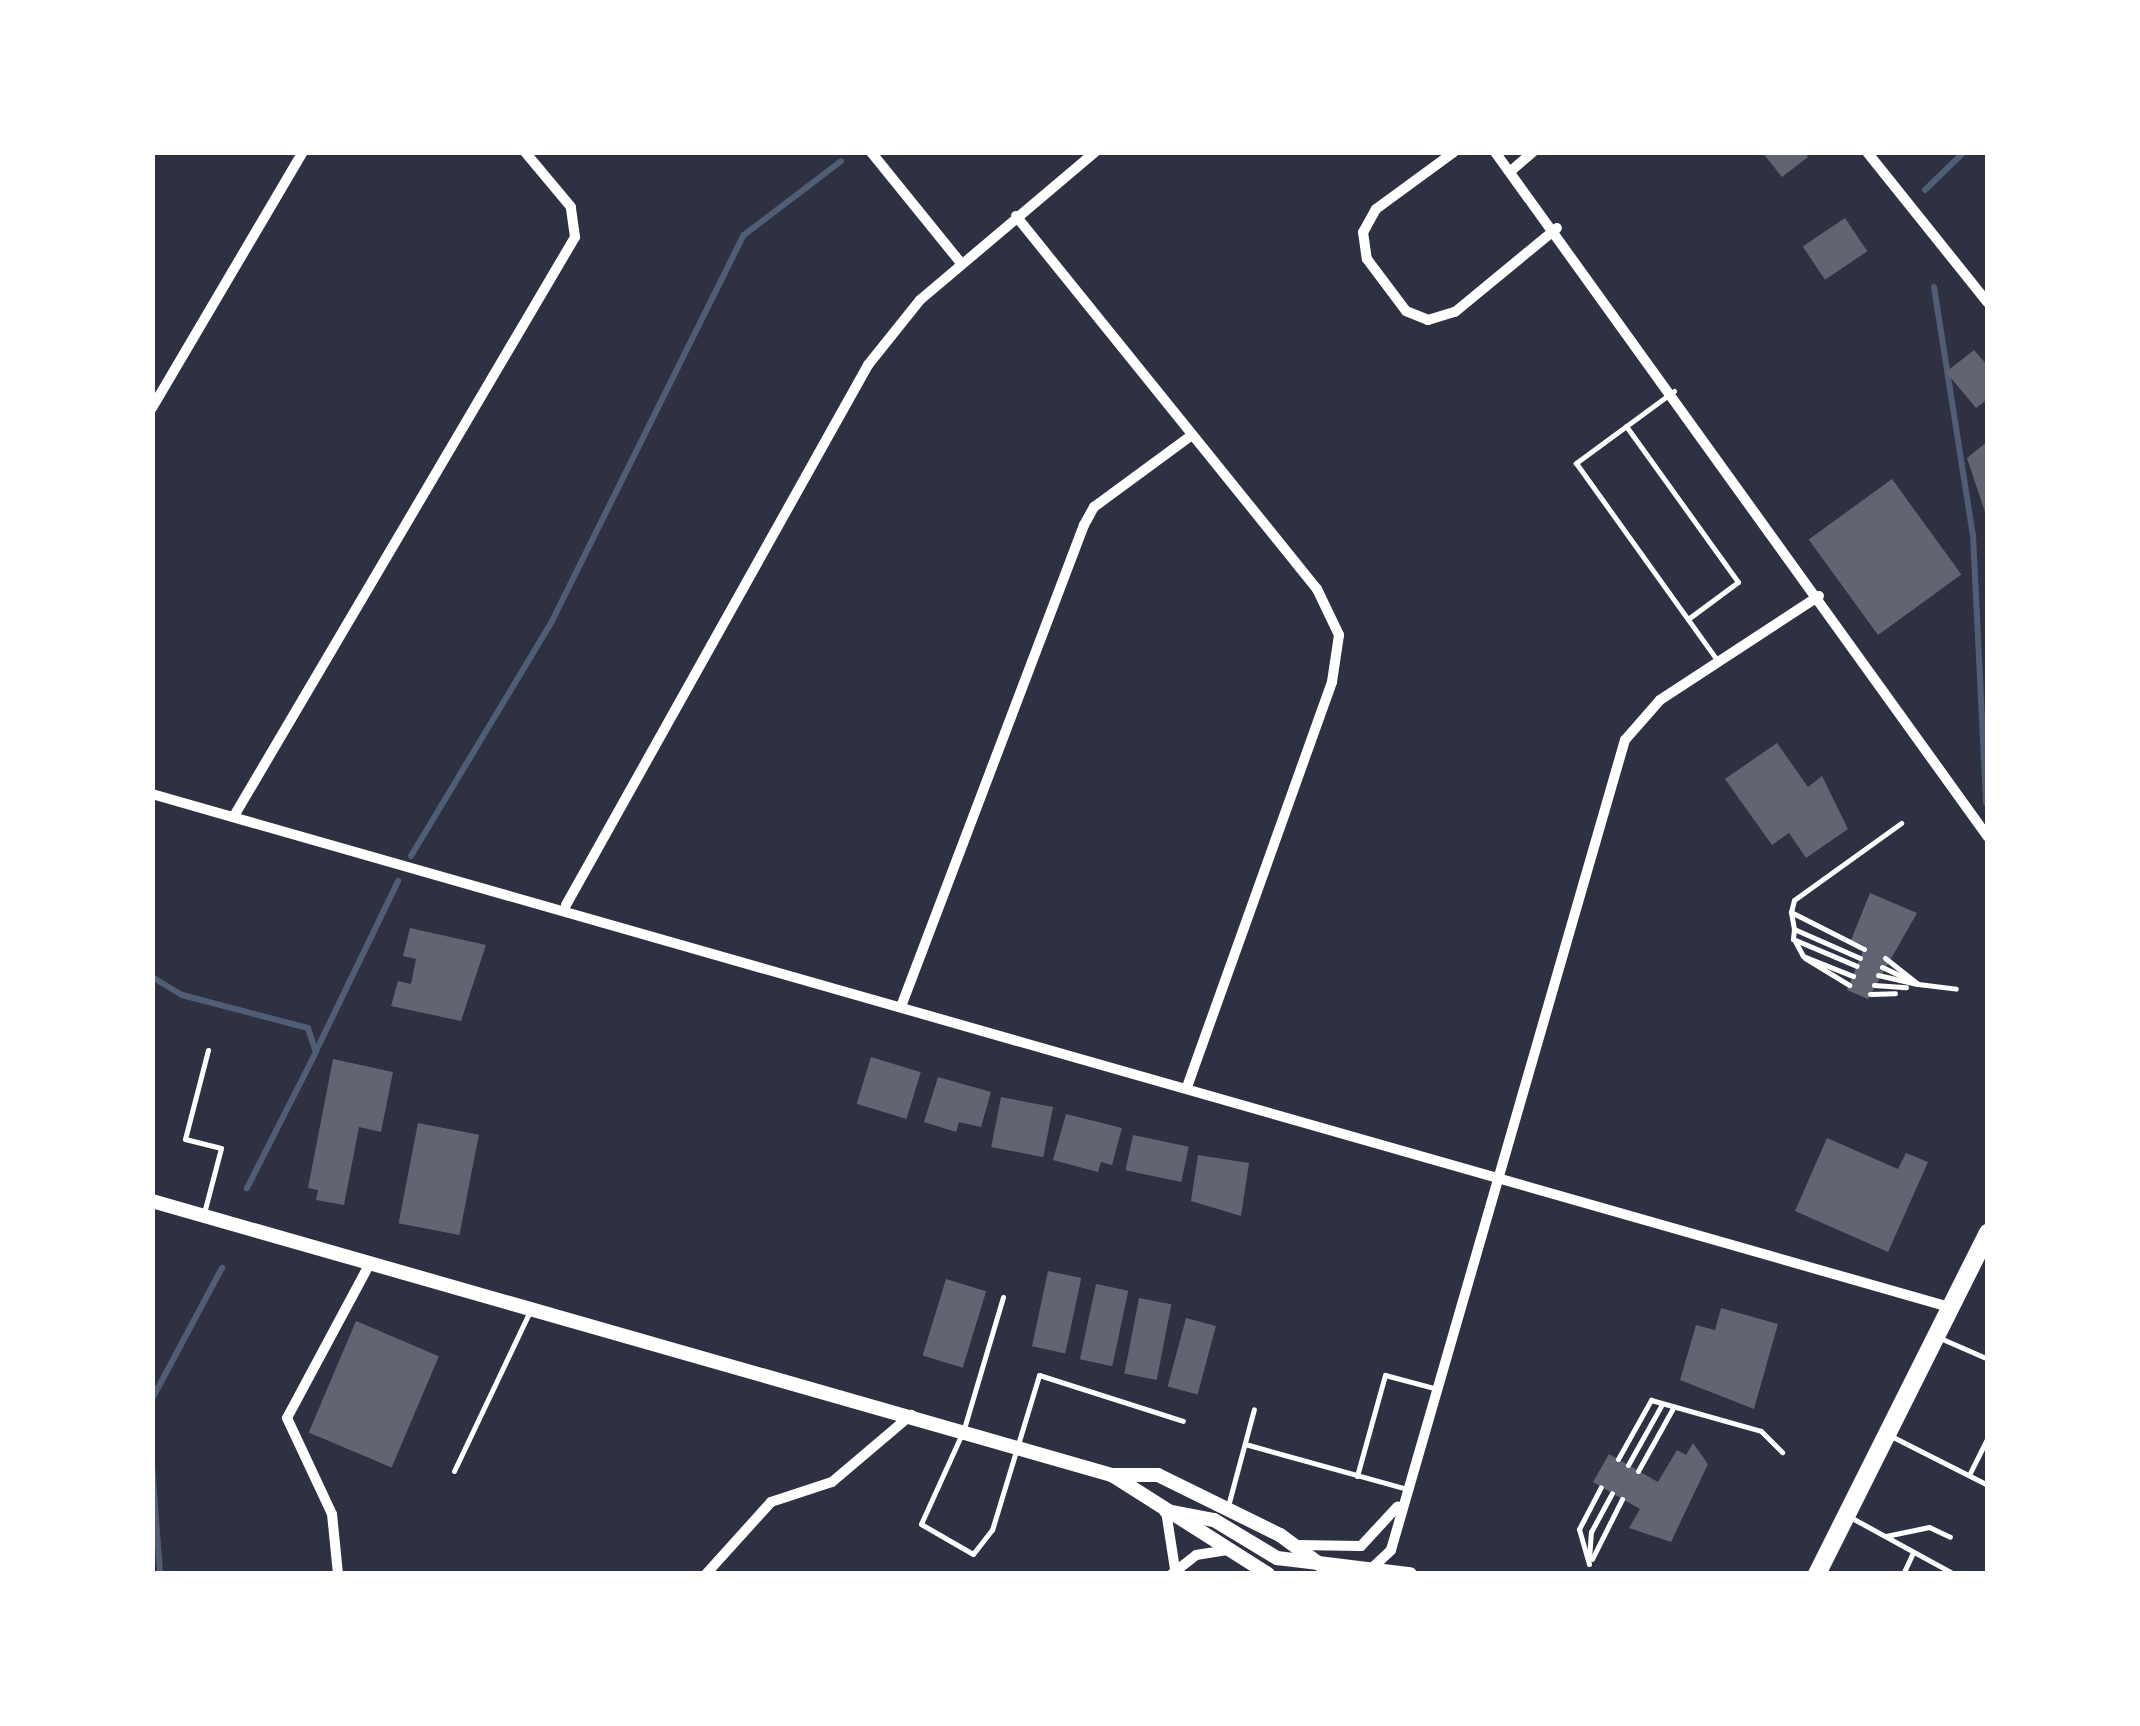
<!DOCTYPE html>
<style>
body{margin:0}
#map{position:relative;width:2140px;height:1726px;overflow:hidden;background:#2d3142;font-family:Quicksand,sans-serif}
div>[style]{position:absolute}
.stream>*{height:6px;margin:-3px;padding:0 3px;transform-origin:3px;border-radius:3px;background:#4f5d75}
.building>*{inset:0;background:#626471;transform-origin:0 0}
.service>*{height:5px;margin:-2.5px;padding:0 2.5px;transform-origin:2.5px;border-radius:2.5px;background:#fff}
.minor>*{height:10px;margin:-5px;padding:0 5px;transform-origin:5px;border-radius:5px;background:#fff}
.tertiary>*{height:14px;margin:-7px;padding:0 7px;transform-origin:7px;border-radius:7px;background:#fff}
.primary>*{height:18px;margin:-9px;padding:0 9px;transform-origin:9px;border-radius:9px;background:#fff}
span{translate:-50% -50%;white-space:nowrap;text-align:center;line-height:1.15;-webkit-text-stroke:10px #fff;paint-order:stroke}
.frame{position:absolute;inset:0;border:155px solid #fff;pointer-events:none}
</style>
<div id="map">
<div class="stream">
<i style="left:1925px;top:190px;width:54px;rotate:-44.3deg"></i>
<i style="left:1934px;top:287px;width:251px;rotate:81.1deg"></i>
<i style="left:1973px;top:535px;width:268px;rotate:87.2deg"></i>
<i style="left:411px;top:856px;width:274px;rotate:-59deg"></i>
<i style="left:552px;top:621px;width:431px;rotate:-63.6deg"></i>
<i style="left:744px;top:235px;width:122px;rotate:-37.3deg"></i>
<i style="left:152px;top:977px;width:35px;rotate:31deg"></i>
<i style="left:182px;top:995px;width:130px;rotate:14.7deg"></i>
<i style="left:308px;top:1028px;width:25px;rotate:72deg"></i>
<i style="left:316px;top:1052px;width:153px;rotate:116.9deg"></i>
<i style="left:316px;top:1051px;width:189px;rotate:-64.2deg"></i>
<i style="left:152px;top:1399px;width:149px;rotate:-61.9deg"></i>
<i style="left:152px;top:1464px;width:110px;rotate:85.8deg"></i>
</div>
<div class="building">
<i style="clip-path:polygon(1762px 152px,1804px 152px,1808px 157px,1782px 177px)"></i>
<i style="left:1845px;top:218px;width:40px;height:51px;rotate:56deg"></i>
<i style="clip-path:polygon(1974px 350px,1988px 366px,1988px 399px,1976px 408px,1946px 372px)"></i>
<i style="clip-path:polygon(1988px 441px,1988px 521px,1967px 458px)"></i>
<i style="left:1892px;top:479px;width:118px;height:103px;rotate:54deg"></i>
<i style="clip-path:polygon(1777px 743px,1808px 787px,1822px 776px,1848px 829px,1806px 858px,1789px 833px,1772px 845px,1725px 779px)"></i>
<i style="clip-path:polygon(1870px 893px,1917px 913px,1868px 999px,1847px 990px,1865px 946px,1851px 940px)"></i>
<i style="clip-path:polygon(410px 928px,486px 945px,461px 1021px,391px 1006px,398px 981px,411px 984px,416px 959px,403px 956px)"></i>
<i style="left:871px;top:1057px;width:52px;height:49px;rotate:17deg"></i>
<i style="clip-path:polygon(333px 1059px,393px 1072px,381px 1132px,359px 1127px,344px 1205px,316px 1200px,318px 1190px,308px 1188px)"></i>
<i style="clip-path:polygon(938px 1077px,991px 1092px,981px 1127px,959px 1122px,956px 1132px,924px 1122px)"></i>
<i style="left:1001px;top:1097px;width:53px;height:51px;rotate:11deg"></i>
<i style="clip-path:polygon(1066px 1114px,1122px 1128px,1112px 1165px,1101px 1162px,1098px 1172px,1053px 1160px)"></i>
<i style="left:418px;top:1123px;width:62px;height:102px;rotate:11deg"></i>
<i style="left:1133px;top:1135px;width:57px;height:36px;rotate:12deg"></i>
<i style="clip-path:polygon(1827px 1138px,1898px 1169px,1906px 1153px,1928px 1162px,1888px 1252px,1795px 1211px)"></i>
<i style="clip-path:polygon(1198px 1155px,1249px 1163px,1241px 1216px,1191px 1201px)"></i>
<i style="left:1048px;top:1271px;width:34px;height:77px;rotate:12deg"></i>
<i style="left:946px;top:1279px;width:42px;height:80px;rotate:17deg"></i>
<i style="left:1096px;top:1284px;width:33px;height:77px;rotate:12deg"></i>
<i style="left:1139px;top:1298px;width:33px;height:77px;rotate:11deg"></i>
<i style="clip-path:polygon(1721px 1308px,1778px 1324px,1754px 1409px,1680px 1380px,1696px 1325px,1715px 1330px)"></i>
<i style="left:1186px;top:1318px;width:31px;height:71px;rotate:15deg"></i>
<i style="left:356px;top:1321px;width:90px;height:121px;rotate:23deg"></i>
<i style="clip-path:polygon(1693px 1443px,1708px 1464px,1671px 1542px,1629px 1528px,1640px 1509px,1593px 1482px,1609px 1454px,1658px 1482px,1677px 1450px,1686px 1455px)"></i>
</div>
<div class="service">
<i style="left:1674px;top:391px;width:122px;rotate:143.7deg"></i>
<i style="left:1576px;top:463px;width:244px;rotate:54.4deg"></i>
<i style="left:1626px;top:426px;width:192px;rotate:54.3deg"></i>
<i style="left:1738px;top:582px;width:62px;rotate:143.5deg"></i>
<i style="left:1791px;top:912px;width:17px;rotate:80deg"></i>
<i style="left:1794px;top:929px;width:72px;rotate:23.7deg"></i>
<i style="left:1794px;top:929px;width:10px;rotate:96deg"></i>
<i style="left:1793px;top:939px;width:69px;rotate:22.9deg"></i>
<i style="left:1795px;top:941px;width:17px;rotate:62deg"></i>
<i style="left:1803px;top:956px;width:54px;rotate:21.8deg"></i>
<i style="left:1864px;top:949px;width:82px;rotate:-153.1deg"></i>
<i style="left:1791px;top:912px;width:12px;rotate:-76deg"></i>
<i style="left:1794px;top:900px;width:132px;rotate:-35.7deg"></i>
<i style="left:1805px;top:958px;width:52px;rotate:31.5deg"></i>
<i style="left:1885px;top:958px;width:42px;rotate:38.2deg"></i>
<i style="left:1918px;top:984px;width:38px;rotate:7deg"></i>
<i style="left:1882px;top:967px;width:38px;rotate:25deg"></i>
<i style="left:1878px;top:975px;width:40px;rotate:13deg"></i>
<i style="left:1874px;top:985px;width:32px;rotate:4deg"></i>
<i style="left:1870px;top:994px;width:25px;rotate:-2deg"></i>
<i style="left:204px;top:1213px;width:67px;rotate:-75.3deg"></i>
<i style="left:221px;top:1148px;width:37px;rotate:-166deg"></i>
<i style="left:185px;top:1139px;width:92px;rotate:-75.5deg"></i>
<i style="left:1003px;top:1297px;width:138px;rotate:106.5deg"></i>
<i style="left:964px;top:1429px;width:104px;rotate:114.4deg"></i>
<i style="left:921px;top:1524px;width:60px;rotate:30deg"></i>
<i style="left:973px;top:1554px;width:31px;rotate:-52deg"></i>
<i style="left:992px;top:1530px;width:162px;rotate:-73.1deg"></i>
<i style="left:1039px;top:1375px;width:151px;rotate:17.7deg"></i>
<i style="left:1940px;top:1338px;width:52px;rotate:23.6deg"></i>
<i style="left:1891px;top:1436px;width:109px;rotate:26.8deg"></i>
<i style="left:1245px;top:1444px;width:165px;rotate:15.5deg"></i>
<i style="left:1618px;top:1459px;width:68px;rotate:-60.8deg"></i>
<i style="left:1651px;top:1400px;width:114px;rotate:15.7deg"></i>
<i style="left:1761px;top:1431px;width:30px;rotate:45deg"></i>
<i style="left:1628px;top:1465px;width:68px;rotate:-60.8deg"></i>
<i style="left:454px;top:1471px;width:177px;rotate:-64.6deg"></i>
<i style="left:1638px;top:1471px;width:72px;rotate:-60.9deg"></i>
<i style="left:1969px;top:1475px;width:42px;rotate:-63.4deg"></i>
<i style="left:1357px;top:1476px;width:105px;rotate:-74.5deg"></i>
<i style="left:1385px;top:1375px;width:51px;rotate:14.9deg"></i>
<i style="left:1228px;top:1506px;width:100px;rotate:-75deg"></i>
<i style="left:1850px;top:1517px;width:119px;rotate:28.7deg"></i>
<i style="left:1886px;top:1536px;width:44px;rotate:-11.8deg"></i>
<i style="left:1929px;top:1527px;width:23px;rotate:25deg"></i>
<i style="left:1987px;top:1557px;width:1px"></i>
<i style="left:1589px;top:1559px;width:27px;rotate:-86deg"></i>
<i style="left:1591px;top:1532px;width:44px;rotate:-61.7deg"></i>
<i style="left:1592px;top:1559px;width:67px;rotate:-63.4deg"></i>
<i style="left:1589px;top:1564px;width:36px;rotate:-106deg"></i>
<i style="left:1579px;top:1529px;width:47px;rotate:-62.4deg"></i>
<i style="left:1903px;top:1574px;width:23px;rotate:-65deg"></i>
</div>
<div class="minor">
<i style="left:871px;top:152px;width:143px;rotate:51deg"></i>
<i style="left:1454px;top:152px;width:97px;rotate:143.8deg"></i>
<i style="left:1376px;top:209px;width:26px;rotate:119deg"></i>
<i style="left:1363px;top:232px;width:27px;rotate:82deg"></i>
<i style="left:1367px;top:259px;width:65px;rotate:53.1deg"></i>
<i style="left:1406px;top:311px;width:24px;rotate:22deg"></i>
<i style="left:1428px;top:320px;width:28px;rotate:-17deg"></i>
<i style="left:1455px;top:312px;width:132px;rotate:-39.5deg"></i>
<i style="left:1495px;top:152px;width:844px;rotate:54.26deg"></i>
<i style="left:1867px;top:152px;width:193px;rotate:51.3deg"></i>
<i style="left:1512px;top:170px;width:28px;rotate:-41deg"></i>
<i style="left:1016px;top:216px;width:479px;rotate:51.1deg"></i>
<i style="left:1317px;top:589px;width:51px;rotate:64.4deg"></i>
<i style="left:1339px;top:635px;width:48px;rotate:98.5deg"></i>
<i style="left:1332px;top:682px;width:428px;rotate:109.7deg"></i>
<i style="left:152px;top:408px;width:297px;rotate:-59.5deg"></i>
<i style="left:152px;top:794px;width:1873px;rotate:15.93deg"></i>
<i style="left:234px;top:816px;width:672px;rotate:-59.5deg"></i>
<i style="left:575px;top:237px;width:30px;rotate:-98deg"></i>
<i style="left:571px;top:207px;width:72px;rotate:-129.9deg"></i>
<i style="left:566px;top:905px;width:619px;rotate:-60.78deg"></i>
<i style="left:868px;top:365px;width:83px;rotate:-51.3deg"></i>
<i style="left:920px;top:300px;width:229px;rotate:-40.2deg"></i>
<i style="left:902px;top:1004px;width:512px;rotate:-69.2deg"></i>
<i style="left:1084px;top:525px;width:21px;rotate:-61deg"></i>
<i style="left:1094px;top:507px;width:122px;rotate:-36.3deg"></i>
<i style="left:1166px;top:1511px;width:59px;rotate:81.2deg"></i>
<i style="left:1296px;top:1545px;width:65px;rotate:0.9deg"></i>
<i style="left:1361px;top:1546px;width:54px;rotate:-47.2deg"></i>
<i style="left:1372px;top:1568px;width:26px;rotate:-43deg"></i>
<i style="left:1391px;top:1550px;width:843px;rotate:-73.89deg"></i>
<i style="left:1625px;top:740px;width:53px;rotate:-48.8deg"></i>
<i style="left:1660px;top:700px;width:190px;rotate:-33.2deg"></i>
<i style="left:338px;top:1574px;width:60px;rotate:-95.7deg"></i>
<i style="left:332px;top:1514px;width:106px;rotate:-115.1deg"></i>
<i style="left:287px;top:1418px;width:176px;rotate:-61.8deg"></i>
<i style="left:706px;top:1574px;width:97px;rotate:-47.9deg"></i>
<i style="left:771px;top:1502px;width:64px;rotate:-18.2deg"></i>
<i style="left:832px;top:1482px;width:104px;rotate:-40.3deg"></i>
<i style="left:1172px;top:1574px;width:31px;rotate:-38deg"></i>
<i style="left:1196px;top:1555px;width:33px;rotate:-9deg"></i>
</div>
<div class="tertiary">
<i style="left:152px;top:1201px;width:998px;rotate:15.93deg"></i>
<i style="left:1112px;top:1475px;width:46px"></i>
<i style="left:1158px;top:1475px;width:136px;rotate:26.2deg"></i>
<i style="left:1280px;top:1535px;width:66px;rotate:36.3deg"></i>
<i style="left:1112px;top:1475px;width:185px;rotate:32.4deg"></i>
<i style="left:1166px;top:1511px;width:49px;rotate:10.6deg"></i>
<i style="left:1214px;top:1520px;width:74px;rotate:31.1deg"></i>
<i style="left:1277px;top:1558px;width:134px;rotate:6.9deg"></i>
</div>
<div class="primary">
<i style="left:1817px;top:1574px;width:382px;rotate:-63.4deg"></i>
</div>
<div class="frame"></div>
</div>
